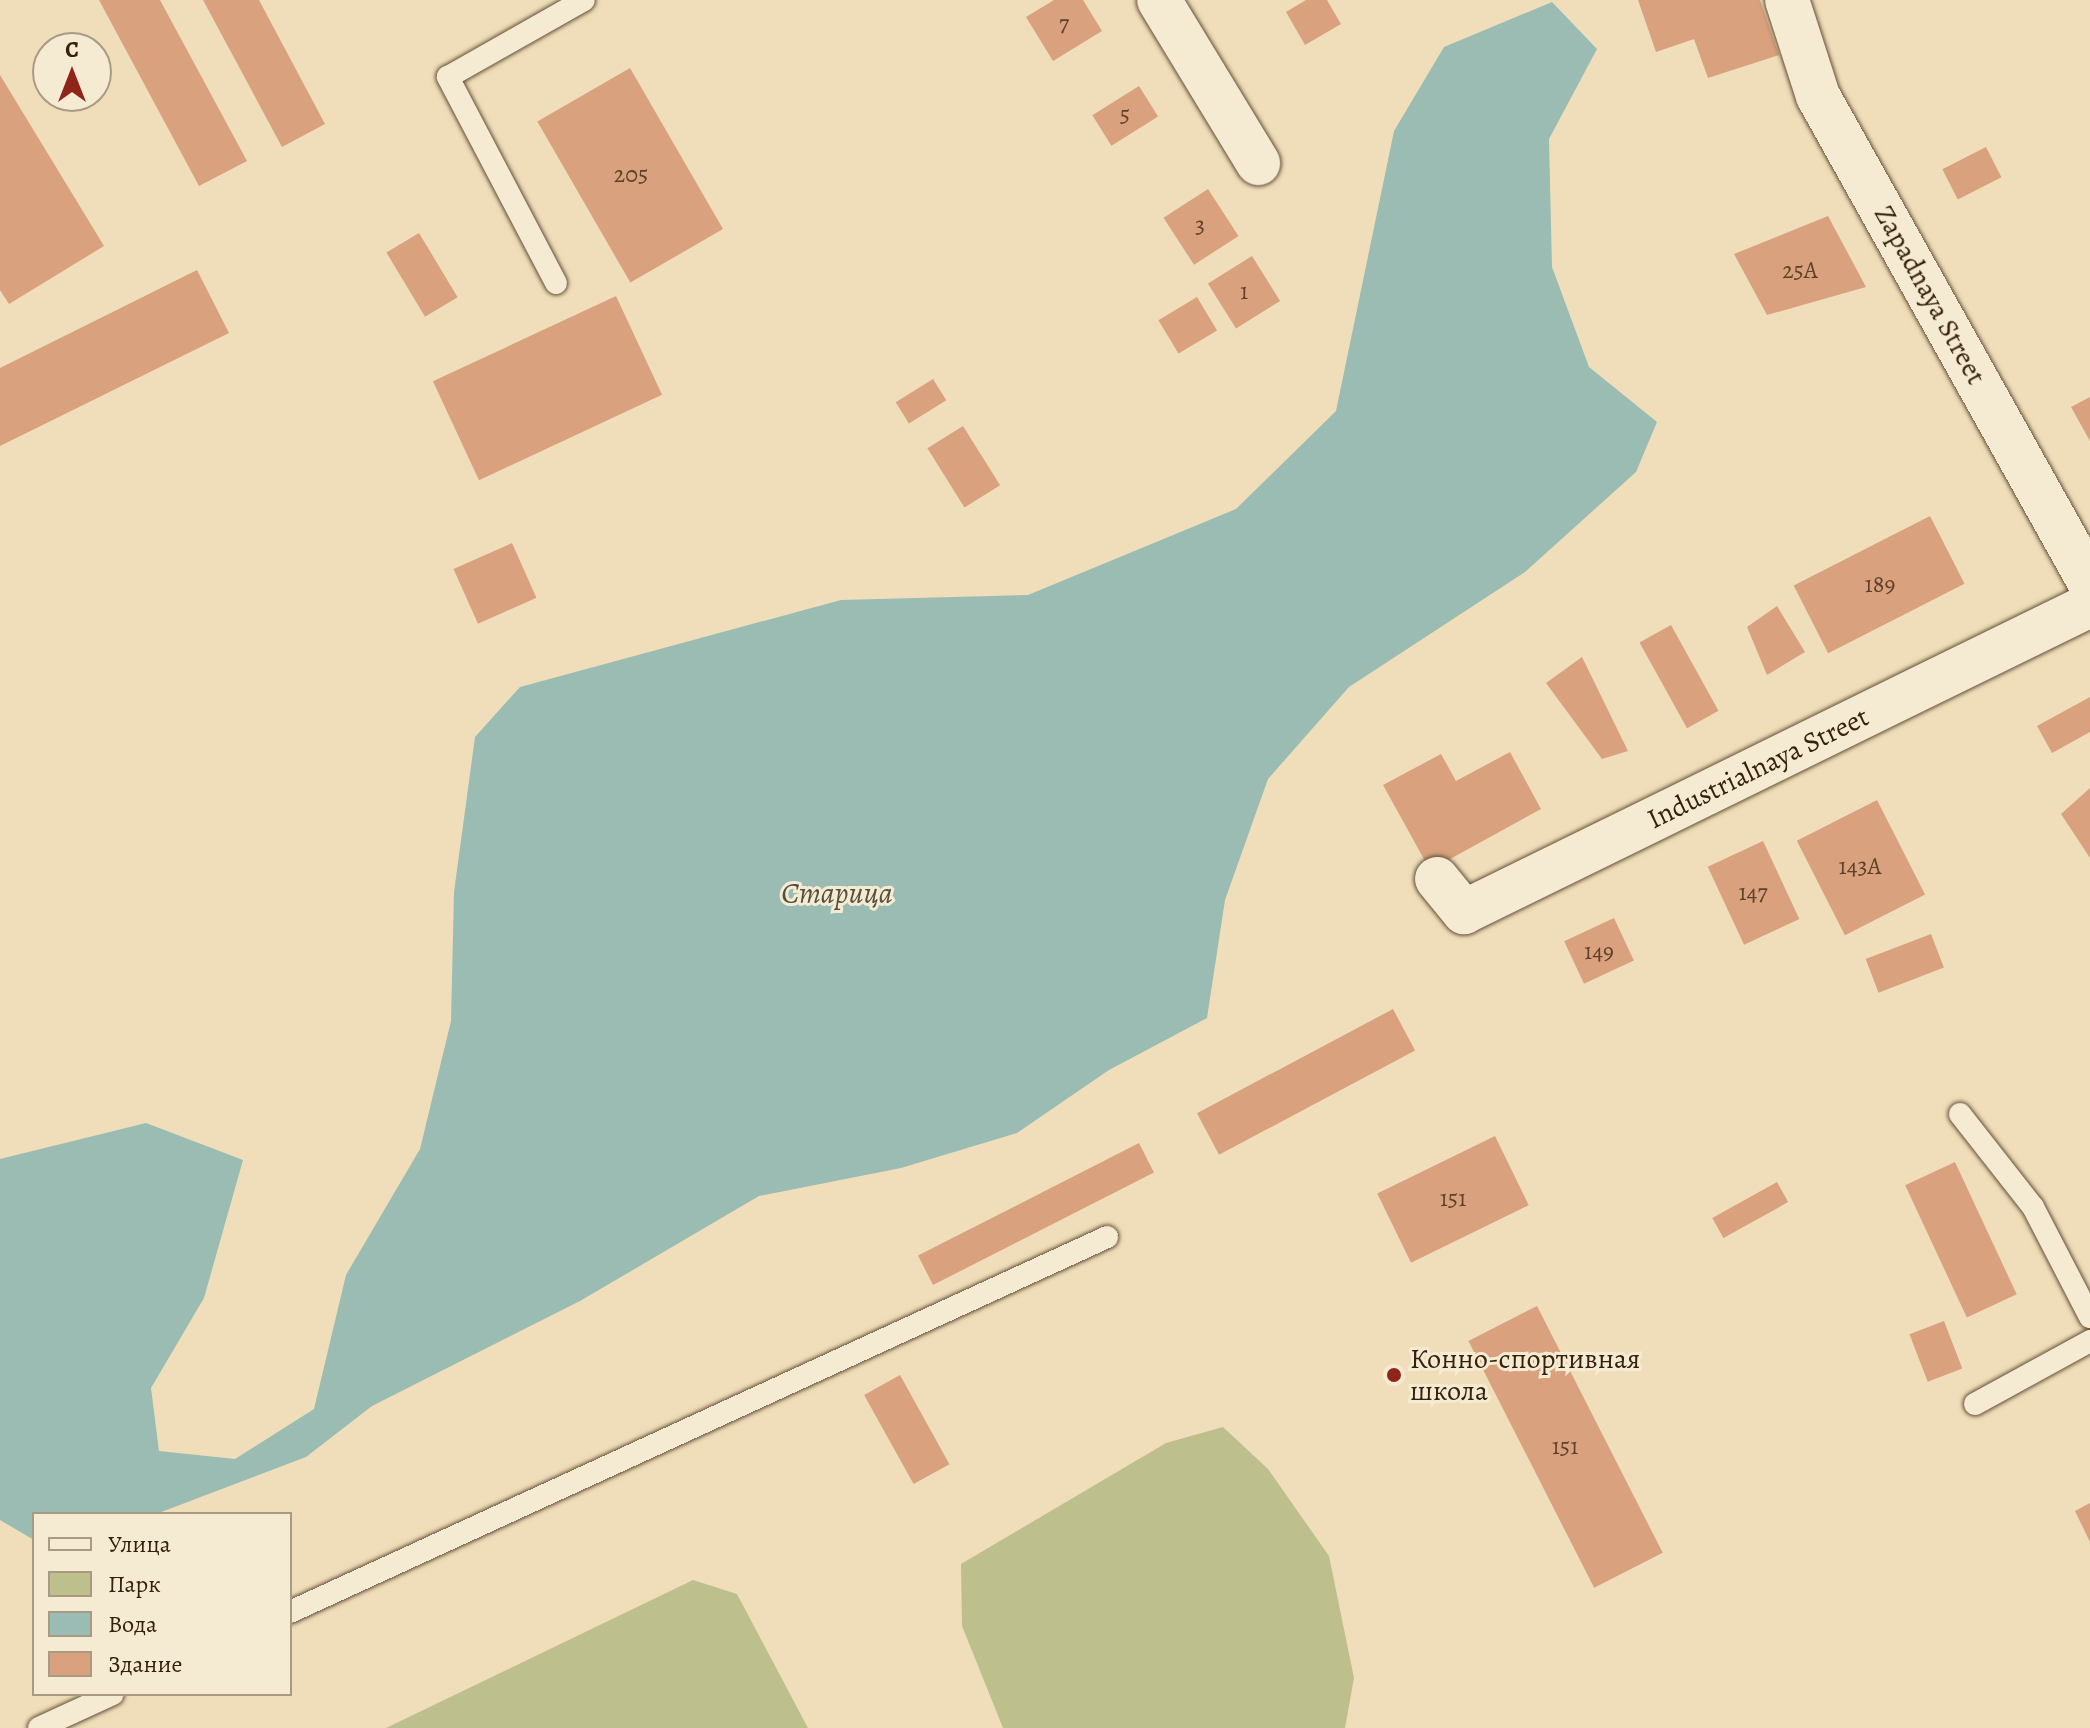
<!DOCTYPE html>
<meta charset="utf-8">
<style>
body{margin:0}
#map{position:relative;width:2090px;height:1728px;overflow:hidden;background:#f0deba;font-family:Alegreya,serif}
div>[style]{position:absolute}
.green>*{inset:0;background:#bdc08d}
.water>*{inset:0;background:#9abcb3}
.building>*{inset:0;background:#d9a17e;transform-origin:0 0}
.roads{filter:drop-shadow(0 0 2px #645038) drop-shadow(0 0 2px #645038)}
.lane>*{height:22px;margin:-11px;padding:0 11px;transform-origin:11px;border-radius:11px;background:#f5ead2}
.street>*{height:44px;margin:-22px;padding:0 22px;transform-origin:22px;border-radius:22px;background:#f5ead2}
.dots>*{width:22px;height:22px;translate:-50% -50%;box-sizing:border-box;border:4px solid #f5ead2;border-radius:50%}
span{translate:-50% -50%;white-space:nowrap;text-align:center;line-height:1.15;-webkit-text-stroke:6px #f5ead2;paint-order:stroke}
.number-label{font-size:24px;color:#5f4129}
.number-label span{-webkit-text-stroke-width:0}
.street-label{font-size:28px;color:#36210d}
.poi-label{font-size:28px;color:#36210d}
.left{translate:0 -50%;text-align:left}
.water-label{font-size:30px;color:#54503f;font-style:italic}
.legend{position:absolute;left:32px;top:1512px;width:260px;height:184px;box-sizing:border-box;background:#f5ead2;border:2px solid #a99a83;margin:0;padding:10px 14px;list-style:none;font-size:24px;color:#36210d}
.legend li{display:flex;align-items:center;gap:16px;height:40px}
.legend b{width:40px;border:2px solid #a99a83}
.north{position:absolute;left:32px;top:32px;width:80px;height:80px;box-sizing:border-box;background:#f5ead2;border:2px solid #a99a83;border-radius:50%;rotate:0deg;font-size:22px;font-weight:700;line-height:32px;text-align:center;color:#36210d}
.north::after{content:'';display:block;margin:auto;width:28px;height:36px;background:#8f2418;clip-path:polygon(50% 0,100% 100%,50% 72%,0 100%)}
</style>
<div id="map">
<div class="green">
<i style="clip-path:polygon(1223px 1427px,1268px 1469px,1329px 1556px,1354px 1678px,1345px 1728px,1003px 1728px,962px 1626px,961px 1564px,1166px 1443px)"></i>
<i style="clip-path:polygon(693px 1580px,737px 1594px,808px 1728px,386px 1728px)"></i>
</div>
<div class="water">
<i style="clip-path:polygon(1552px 2px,1597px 49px,1549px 139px,1552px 267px,1589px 367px,1657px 422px,1636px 472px,1525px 572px,1349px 687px,1268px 779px,1225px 900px,1207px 1018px,1109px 1070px,1017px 1133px,901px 1168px,759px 1196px,580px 1301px,372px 1406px,306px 1457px,156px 1514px,34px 1514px,34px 1540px,0 1520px,0 1159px,146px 1123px,243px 1160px,204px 1298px,151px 1388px,159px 1451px,235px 1459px,314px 1409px,346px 1275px,420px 1149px,451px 1021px,454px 892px,475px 737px,520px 687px,841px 600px,1028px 595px,1236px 509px,1336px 411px,1394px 131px,1444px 47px)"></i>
</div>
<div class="building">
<i style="clip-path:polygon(99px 0,160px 0,247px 161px,199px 186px)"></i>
<i style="clip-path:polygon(203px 0,259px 0,325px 124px,282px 147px)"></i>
<i style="clip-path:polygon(1054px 0,1083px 0,1102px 31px,1053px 61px,1026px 17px)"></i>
<i style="clip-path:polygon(1306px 0,1327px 0,1341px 24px,1305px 45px,1286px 12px)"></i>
<i style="clip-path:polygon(1638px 0,1760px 0,1779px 55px,1708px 78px,1694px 39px,1656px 52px)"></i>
<i style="left:630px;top:68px;width:186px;height:107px;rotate:60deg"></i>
<i style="clip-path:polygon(0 75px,104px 246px,9px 304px,0 290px)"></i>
<i style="left:1139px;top:86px;width:36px;height:55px;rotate:58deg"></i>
<i style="left:1986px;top:147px;width:34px;height:49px;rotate:63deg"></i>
<i style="left:1208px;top:189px;width:56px;height:53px;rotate:57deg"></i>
<i style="clip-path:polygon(1828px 216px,1866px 287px,1767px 315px,1734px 254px)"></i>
<i style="left:419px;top:233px;width:75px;height:38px;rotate:59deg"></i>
<i style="left:1252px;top:256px;width:53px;height:52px;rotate:58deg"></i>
<i style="clip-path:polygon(197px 270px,229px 333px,0 446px,0 368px)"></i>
<i style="left:616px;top:296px;width:109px;height:202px;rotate:65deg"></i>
<i style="left:1197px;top:297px;width:39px;height:45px;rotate:59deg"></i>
<i style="left:933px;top:379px;width:25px;height:44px;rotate:58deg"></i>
<i style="clip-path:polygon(2090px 397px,2090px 441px,2071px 407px)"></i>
<i style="left:963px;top:426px;width:70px;height:42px;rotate:58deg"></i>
<i style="left:1930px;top:516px;width:76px;height:153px;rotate:63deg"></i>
<i style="left:512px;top:543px;width:60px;height:64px;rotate:66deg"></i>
<i style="clip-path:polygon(1777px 606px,1805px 652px,1767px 675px,1747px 627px)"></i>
<i style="left:1671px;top:625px;width:98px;height:36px;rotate:61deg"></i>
<i style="clip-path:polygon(1582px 657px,1628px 751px,1602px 759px,1546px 683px)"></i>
<i style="clip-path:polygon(2090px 697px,2090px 732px,2052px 753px,2037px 726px)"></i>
<i style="clip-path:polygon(1510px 752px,1541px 809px,1430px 870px,1383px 785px,1441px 754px,1456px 781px)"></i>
<i style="clip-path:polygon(2090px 788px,2090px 858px,2061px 814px)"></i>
<i style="left:1877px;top:800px;width:106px;height:90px;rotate:63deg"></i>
<i style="left:1763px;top:841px;width:86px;height:61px;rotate:65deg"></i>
<i style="left:1614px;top:918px;width:47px;height:55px;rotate:65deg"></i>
<i style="left:1931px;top:934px;width:36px;height:70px;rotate:69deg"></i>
<i style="left:1393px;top:1009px;width:47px;height:222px;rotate:62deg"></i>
<i style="left:1495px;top:1136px;width:77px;height:131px;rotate:64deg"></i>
<i style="left:1139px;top:1143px;width:33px;height:248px;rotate:63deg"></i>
<i style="left:1955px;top:1162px;width:146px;height:55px;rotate:65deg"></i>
<i style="left:1777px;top:1182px;width:23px;height:74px;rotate:61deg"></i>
<i style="left:1537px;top:1306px;width:277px;height:77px;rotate:63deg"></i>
<i style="left:1944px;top:1321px;width:51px;height:37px;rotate:69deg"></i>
<i style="left:900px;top:1375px;width:102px;height:41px;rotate:61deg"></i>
<i style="clip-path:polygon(2090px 1503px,2090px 1542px,2075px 1511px)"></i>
</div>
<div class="roads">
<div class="lane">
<i style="left:556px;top:283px;width:233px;rotate:-117.7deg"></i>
<i style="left:448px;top:77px;width:156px;rotate:-29.5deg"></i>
<i style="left:1960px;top:1114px;width:118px;rotate:51.9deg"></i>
<i style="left:2033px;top:1207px;width:124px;rotate:62.6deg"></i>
<i style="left:1975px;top:1404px;width:131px;rotate:-28.7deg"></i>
<i style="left:290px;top:1612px;width:899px;rotate:-24.65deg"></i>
<i style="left:39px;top:1728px;width:81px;rotate:-24.7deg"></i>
</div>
<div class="street">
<i style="left:1159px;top:0;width:191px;rotate:58.7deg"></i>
<i style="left:1787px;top:0;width:101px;rotate:72.1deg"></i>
<i style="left:1818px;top:96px;width:558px;rotate:60.82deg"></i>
<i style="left:1437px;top:879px;width:43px;rotate:50.7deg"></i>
<i style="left:1464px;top:912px;width:697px;rotate:-26.12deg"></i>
</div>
</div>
<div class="dots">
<i style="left:1394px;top:1375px;background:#8f2418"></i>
</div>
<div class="number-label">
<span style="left:1064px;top:24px">7</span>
<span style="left:1125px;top:115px">5</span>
<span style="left:631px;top:175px">205</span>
<span style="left:1200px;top:226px">3</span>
<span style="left:1800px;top:271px">25А</span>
<span style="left:1244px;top:292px">1</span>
<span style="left:1880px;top:585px">189</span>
<span style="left:1860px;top:867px">143А</span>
<span style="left:1753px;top:893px">147</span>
<span style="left:1599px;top:952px">149</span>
<span style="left:1453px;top:1199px">151</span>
<span style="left:1565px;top:1447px">151</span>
</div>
<div class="street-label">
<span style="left:1930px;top:295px;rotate:61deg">Zapadnaya Street</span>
<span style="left:1758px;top:768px;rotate:-26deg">Industrialnaya Street</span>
</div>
<div class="poi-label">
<span class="left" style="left:1410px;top:1375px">Конно-спортивная<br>школа</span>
</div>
<div class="water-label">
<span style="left:837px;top:893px">Старица</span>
</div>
<ul class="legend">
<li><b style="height:10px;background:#f5ead2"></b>Улица</li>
<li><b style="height:22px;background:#bdc08d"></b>Парк</li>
<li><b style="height:22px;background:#9abcb3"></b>Вода</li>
<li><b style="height:22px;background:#d9a17e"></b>Здание</li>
</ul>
<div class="north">С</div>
</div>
